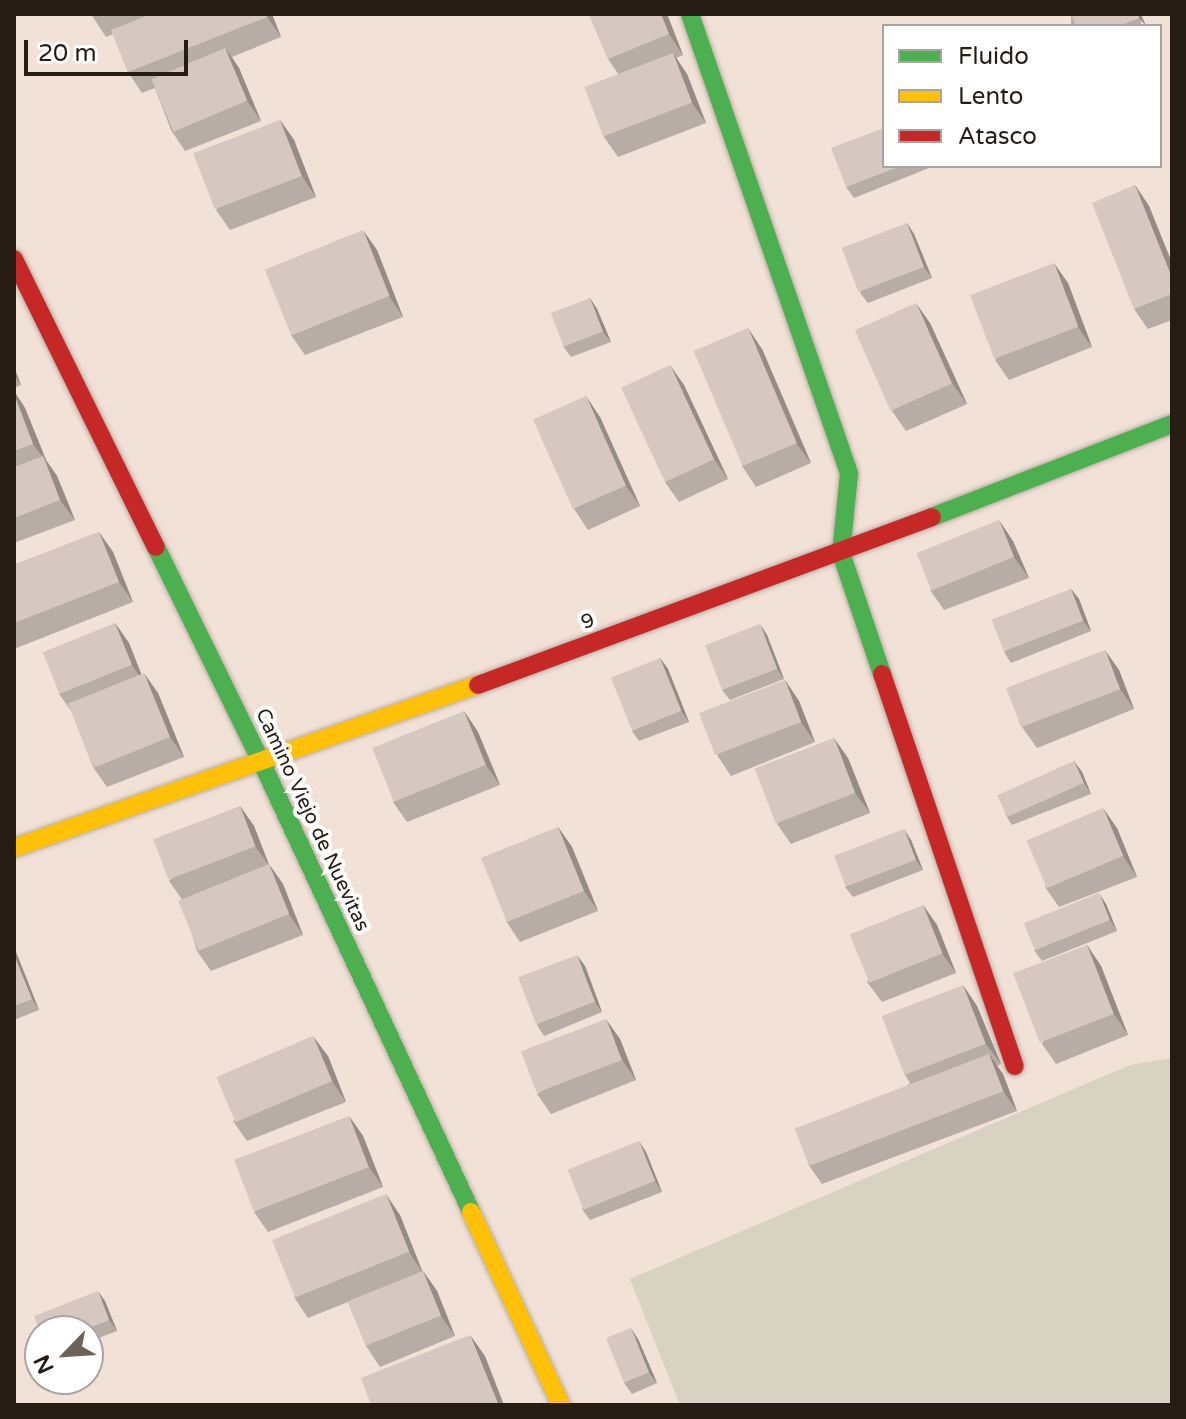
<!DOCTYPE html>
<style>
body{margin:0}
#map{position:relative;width:1186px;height:1419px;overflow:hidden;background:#f1e1d6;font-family:"Varela Round",sans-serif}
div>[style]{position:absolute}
.green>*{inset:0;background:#d7d2c1}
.roads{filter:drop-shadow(0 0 2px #b9ada3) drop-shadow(0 0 2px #b9ada3)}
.fast>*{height:18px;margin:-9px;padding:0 9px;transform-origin:9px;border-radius:9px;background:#4caf50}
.slow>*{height:18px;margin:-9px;padding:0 9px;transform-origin:9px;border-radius:9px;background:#ffc107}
.jam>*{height:18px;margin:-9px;padding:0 9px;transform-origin:9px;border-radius:9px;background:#c62828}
.wall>*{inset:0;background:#b8aca6;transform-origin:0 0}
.shaded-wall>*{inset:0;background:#968c87}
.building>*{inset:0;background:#d6c8c1;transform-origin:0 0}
span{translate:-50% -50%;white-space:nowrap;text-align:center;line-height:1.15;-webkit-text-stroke:8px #fff;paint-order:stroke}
.street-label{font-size:20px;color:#261c14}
.frame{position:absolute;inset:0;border:16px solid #261c14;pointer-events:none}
.legend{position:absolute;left:882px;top:24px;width:280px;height:144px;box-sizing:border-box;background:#fff;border:2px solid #a8a4a1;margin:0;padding:10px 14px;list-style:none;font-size:24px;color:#261c14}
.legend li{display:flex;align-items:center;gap:16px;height:40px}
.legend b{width:40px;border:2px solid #a8a4a1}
.north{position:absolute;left:24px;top:1315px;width:80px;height:80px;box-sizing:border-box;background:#fff;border:2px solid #a8a4a1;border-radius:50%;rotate:245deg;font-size:22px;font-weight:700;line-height:32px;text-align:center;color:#261c14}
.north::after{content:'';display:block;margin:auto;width:28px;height:36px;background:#6d6158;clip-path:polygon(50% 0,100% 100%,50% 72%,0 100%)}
.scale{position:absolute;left:24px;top:40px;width:164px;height:36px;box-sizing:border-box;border:4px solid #261c14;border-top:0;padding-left:10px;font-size:24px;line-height:28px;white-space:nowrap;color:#261c14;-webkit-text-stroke:6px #fff;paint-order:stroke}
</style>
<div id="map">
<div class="green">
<i style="clip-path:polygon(1172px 1058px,1172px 1405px,680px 1405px,630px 1279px,1130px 1065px)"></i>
</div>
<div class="roads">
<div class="fast">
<i style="left:690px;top:14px;width:487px;rotate:70.9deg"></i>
<i style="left:849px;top:474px;width:79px;rotate:95.8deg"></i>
<i style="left:841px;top:553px;width:128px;rotate:71.3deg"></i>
<i style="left:932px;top:517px;width:257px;rotate:-21.2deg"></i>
<i style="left:156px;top:547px;width:241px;rotate:63.9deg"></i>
<i style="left:262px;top:763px;width:495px;rotate:65deg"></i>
</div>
<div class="slow">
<i style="left:14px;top:848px;width:492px;rotate:-19.4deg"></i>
<i style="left:471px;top:1212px;width:213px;rotate:65deg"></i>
</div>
<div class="jam">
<i style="left:14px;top:259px;width:321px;rotate:63.8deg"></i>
<i style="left:882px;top:674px;width:414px;rotate:71.3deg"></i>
<i style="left:478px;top:685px;width:484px;rotate:-20.3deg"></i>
</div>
</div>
<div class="wall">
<i style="clip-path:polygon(91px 14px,272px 14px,281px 37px,232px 57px,239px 68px,261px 121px,185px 151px,171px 130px,155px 88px,142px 93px,128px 72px,113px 34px,106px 37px)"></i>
<i style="clip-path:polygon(589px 14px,667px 14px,683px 55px,676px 58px,687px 74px,706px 123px,618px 157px,604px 137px,619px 75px,608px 59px)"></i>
<i style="left:1071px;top:14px;width:70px;height:13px"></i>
<i style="clip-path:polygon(280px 120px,294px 140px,316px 197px,230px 230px,216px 210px)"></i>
<i style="clip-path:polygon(884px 166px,928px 166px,929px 168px,854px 198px,846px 187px)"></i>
<i style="clip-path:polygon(1135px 185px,1149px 206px,1172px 263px,1172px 320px,1148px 329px,1134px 309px)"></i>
<i style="clip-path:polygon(907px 223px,914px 234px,932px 278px,868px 303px,860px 293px)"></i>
<i style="clip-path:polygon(377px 250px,403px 317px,305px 355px,291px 335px)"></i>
<i style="clip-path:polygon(1068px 283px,1092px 347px,1009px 380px,995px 360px)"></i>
<i style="clip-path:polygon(590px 298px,597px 309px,611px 342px,571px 357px,563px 346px)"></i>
<i style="clip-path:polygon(930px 323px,967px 404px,906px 431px,892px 411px)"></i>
<i style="clip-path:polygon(762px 349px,811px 463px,756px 487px,742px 466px)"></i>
<i style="clip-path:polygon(14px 367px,21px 385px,14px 388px)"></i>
<i style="clip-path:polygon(684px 385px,728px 479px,679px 502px,665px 482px)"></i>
<i style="clip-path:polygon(14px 391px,25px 408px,46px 460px,57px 476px,75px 520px,14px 543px)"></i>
<i style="clip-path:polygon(600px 417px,640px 506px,588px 530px,574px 509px)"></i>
<i style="clip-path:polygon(99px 532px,113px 552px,133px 602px,14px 649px,14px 565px)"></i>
<i style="clip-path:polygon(1013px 541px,1029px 578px,944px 610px,930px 590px)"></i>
<i style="clip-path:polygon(1071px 589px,1079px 599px,1091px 631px,1011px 663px,1004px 652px)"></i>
<i style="clip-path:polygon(115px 623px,129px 643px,141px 674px,158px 693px,184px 757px,107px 787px,93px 767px,72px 712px,59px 694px)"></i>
<i style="clip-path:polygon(767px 635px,784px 679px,730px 700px,722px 690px)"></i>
<i style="clip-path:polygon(660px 658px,668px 669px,689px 722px,639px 741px,632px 731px)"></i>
<i style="clip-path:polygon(1119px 670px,1134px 709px,1037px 748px,1022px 727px)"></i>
<i style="clip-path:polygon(785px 680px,799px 701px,815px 742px,731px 776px,717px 755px)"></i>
<i style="clip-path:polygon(464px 711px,478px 732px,500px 785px,407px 822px,393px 802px)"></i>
<i style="clip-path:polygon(848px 758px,870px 813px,791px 844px,777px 824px)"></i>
<i style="clip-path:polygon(1074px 761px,1082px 772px,1091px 794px,1012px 825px,1005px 814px)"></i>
<i style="clip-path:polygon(240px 806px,254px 826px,268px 864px,283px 884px,303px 935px,211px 971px,197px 951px,181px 898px,169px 881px)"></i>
<i style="clip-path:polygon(558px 827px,572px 847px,598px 911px,520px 942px,506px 921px)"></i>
<i style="clip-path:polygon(1117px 828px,1137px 877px,1059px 907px,1045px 887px)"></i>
<i style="clip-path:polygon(911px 840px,923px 870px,853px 897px,845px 887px)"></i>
<i style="clip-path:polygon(1106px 904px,1117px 931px,1042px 961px,1034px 950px)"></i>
<i style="clip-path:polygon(923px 905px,937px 925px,956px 973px,882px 1002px,867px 982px)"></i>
<i style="clip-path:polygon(1087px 945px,1101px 966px,1128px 1035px,1056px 1064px,1042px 1044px)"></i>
<i style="clip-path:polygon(14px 947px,39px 1010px,14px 1020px)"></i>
<i style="clip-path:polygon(585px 966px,602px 1012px,544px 1036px,537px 1025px)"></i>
<i style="clip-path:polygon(963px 985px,977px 1006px,1001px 1064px,997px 1066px,1003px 1074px,1017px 1111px,822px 1184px,808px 1164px,910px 1083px,905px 1075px)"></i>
<i style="clip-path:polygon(620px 1039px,636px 1080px,551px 1114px,537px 1094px)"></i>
<i style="clip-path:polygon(328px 1056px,346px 1102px,247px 1141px,233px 1121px)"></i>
<i style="clip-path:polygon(349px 1116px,363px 1136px,383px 1187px,268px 1232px,254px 1212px)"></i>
<i style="clip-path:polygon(646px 1152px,662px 1192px,590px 1220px,582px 1209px)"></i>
<i style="clip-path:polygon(400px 1215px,422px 1271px,423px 1271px,437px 1291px,455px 1336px,380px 1367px,366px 1346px,348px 1302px,308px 1318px,294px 1297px)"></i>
<i style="clip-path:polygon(105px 1301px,117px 1331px,88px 1342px,88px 1331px,40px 1331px)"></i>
<i style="clip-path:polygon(638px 1339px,657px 1383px,632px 1394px,624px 1383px)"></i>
</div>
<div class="shaded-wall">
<i style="clip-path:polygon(266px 14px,272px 14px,281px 37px,267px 17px)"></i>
<i style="clip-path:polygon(661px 14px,667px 14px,683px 55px,669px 34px)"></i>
<i style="clip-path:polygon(1138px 14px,1141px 14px,1146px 26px,1139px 18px)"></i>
<i style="clip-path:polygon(225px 48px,239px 68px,261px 121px,247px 101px)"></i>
<i style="clip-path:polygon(673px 53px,687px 74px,706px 123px,692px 103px)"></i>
<i style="clip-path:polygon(280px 120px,294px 140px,316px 197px,302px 176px)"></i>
<i style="clip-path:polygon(1135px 185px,1149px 206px,1172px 263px,1172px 278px)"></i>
<i style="clip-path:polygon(907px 223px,914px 234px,932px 278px,924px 267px)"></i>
<i style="clip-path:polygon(363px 230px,377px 250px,403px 317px,389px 296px)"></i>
<i style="clip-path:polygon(1054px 263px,1068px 283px,1092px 347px,1078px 327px)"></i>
<i style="clip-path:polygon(590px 298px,597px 309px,611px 342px,603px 332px)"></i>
<i style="clip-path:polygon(916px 303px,930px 323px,967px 404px,952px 383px)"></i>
<i style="clip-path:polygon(748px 328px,762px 349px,811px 463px,796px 443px)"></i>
<i style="clip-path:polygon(670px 365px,684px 385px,728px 479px,714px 459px)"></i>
<i style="clip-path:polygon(14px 367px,21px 385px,14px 375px)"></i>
<i style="clip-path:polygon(14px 391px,25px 408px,46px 460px,57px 476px,75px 520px,60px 500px,45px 460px,33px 444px,14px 394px)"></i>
<i style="clip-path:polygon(586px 396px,600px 417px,640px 506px,626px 486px)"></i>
<i style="clip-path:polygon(999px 520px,1013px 541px,1029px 578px,1014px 557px)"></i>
<i style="clip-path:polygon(99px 532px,113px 552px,133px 602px,119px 582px)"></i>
<i style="clip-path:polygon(1071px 589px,1079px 599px,1091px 631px,1083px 621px)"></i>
<i style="clip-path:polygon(115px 623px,129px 643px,146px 686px,132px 665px)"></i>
<i style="clip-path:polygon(760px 624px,767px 635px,784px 679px,777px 669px)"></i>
<i style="clip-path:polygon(1105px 650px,1119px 670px,1134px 709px,1120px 689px)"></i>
<i style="clip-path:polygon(660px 658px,668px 669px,689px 722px,681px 711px)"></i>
<i style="clip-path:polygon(144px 673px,158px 693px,184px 757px,170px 737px)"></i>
<i style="clip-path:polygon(785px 680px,799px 701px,815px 742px,801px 722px)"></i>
<i style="clip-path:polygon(464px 711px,478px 732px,500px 785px,486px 765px)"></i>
<i style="clip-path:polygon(834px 738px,848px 758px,870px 813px,855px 793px)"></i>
<i style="clip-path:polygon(1074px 761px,1082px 772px,1091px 794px,1084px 783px)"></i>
<i style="clip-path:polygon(240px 806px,254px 826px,270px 867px,255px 846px)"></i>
<i style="clip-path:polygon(1103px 808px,1117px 828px,1137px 877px,1123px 856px)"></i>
<i style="clip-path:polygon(558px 827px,572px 847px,598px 911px,584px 891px)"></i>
<i style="clip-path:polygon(904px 829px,911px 840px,923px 870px,916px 860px)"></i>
<i style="clip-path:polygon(269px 864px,283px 884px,303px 935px,289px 914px)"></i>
<i style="clip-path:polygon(1099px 893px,1106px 904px,1117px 931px,1110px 920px)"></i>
<i style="clip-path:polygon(923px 905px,937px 925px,956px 973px,942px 953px)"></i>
<i style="clip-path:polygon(1087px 945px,1101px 966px,1128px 1035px,1114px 1014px)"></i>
<i style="clip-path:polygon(14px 947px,39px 1010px,32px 999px,14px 955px)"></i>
<i style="clip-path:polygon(577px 955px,585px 966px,602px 1012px,595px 1002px)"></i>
<i style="clip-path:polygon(963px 985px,977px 1006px,1001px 1064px,986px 1044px)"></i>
<i style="clip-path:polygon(606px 1019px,620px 1039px,636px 1080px,622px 1060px)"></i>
<i style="clip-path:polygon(313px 1036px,328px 1056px,346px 1102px,332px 1081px)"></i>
<i style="clip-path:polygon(989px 1054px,1003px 1074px,1017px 1111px,1003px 1091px)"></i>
<i style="clip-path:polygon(349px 1116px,363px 1136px,383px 1187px,369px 1167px)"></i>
<i style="clip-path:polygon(639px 1141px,646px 1152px,662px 1192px,655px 1181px)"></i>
<i style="clip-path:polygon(386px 1194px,400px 1215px,423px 1273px,409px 1252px)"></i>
<i style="clip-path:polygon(423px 1271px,437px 1291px,455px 1336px,441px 1316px)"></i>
<i style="clip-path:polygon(98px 1291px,105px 1301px,117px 1331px,109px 1320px)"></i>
<i style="clip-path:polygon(631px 1328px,638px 1339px,657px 1383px,649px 1373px)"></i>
<i style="clip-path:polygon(470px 1335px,485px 1356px,504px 1405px,498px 1404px)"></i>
</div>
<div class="building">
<i style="clip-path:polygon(151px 14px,266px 14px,267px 17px,128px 72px,111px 30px)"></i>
<i style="clip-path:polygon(589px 14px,661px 14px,669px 34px,608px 59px)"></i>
<i style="clip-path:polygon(1071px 14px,1138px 14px,1139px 18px,1119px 26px,1076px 26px)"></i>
<i style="left:225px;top:48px;width:57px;height:80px;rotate:67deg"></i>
<i style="left:673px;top:53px;width:53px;height:95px;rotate:69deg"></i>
<i style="left:280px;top:120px;width:60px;height:93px;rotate:69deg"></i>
<i style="clip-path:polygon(884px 128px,884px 166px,901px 166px,846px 187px,831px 148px)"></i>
<i style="clip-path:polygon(1135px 185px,1172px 278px,1172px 294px,1134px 309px,1092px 203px)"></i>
<i style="left:907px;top:223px;width:47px;height:70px;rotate:69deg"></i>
<i style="left:363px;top:230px;width:71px;height:106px;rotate:68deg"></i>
<i style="left:1054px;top:263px;width:68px;height:90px;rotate:69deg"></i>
<i style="left:590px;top:298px;width:36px;height:42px;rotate:69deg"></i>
<i style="left:916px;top:303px;width:88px;height:67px;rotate:66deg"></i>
<i style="left:748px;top:328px;width:125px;height:59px;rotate:67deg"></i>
<i style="left:670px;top:365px;width:104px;height:54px;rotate:65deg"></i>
<i style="clip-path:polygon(14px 394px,33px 444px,14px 451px)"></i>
<i style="left:586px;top:396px;width:98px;height:58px;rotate:66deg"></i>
<i style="clip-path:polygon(43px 456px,60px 500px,14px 518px,14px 467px)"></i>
<i style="left:999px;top:520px;width:40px;height:89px;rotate:68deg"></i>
<i style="clip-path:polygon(99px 532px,119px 582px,14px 623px,14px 565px)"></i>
<i style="left:1071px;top:589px;width:34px;height:85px;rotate:69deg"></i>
<i style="left:115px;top:623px;width:45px;height:78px;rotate:68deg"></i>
<i style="left:760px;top:624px;width:48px;height:59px;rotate:69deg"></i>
<i style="left:1105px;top:650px;width:42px;height:106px;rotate:69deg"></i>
<i style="left:660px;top:658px;width:57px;height:53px;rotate:68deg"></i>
<i style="left:144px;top:673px;width:69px;height:82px;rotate:68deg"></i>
<i style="left:785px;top:680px;width:45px;height:92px;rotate:69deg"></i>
<i style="left:464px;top:711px;width:58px;height:99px;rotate:68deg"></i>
<i style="left:834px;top:738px;width:59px;height:85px;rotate:69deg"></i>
<i style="left:1074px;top:761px;width:24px;height:84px;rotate:66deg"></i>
<i style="left:240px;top:806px;width:43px;height:93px;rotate:69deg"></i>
<i style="left:1103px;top:808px;width:52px;height:83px;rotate:67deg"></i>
<i style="left:558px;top:827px;width:69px;height:83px;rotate:68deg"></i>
<i style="left:904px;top:829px;width:33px;height:75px;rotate:69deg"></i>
<i style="left:269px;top:864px;width:54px;height:98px;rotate:68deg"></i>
<i style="left:1099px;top:893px;width:29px;height:81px;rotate:68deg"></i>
<i style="left:923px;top:905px;width:52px;height:79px;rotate:68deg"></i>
<i style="left:1087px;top:945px;width:74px;height:79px;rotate:69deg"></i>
<i style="clip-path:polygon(14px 955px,32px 999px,14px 1006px)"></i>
<i style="left:577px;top:955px;width:50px;height:63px;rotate:69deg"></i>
<i style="left:963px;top:985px;width:63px;height:87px;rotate:69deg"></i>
<i style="left:606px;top:1019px;width:44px;height:91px;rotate:69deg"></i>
<i style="left:313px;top:1036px;width:49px;height:105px;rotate:67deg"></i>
<i style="left:989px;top:1054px;width:40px;height:208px;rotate:69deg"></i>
<i style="left:349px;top:1116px;width:55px;height:123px;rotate:69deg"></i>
<i style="left:639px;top:1141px;width:43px;height:77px;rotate:68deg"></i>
<i style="left:386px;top:1194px;width:62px;height:123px;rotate:68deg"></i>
<i style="left:423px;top:1271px;width:48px;height:81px;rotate:68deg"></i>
<i style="clip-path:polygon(98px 1291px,109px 1320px,82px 1331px,40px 1331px,34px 1316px)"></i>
<i style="left:631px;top:1328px;width:48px;height:27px;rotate:68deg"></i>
<i style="clip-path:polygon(470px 1335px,498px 1404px,371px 1405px,361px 1378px)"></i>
</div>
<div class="street-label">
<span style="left:588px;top:622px;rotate:-20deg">9</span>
<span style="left:312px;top:820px;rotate:65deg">Camino Viejo de Nuevitas</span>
</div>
<div class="frame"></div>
<ul class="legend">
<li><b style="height:10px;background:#4caf50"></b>Fluido</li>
<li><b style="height:10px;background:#ffc107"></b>Lento</li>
<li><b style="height:10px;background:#c62828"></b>Atasco</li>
</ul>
<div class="north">N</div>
<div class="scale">20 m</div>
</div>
